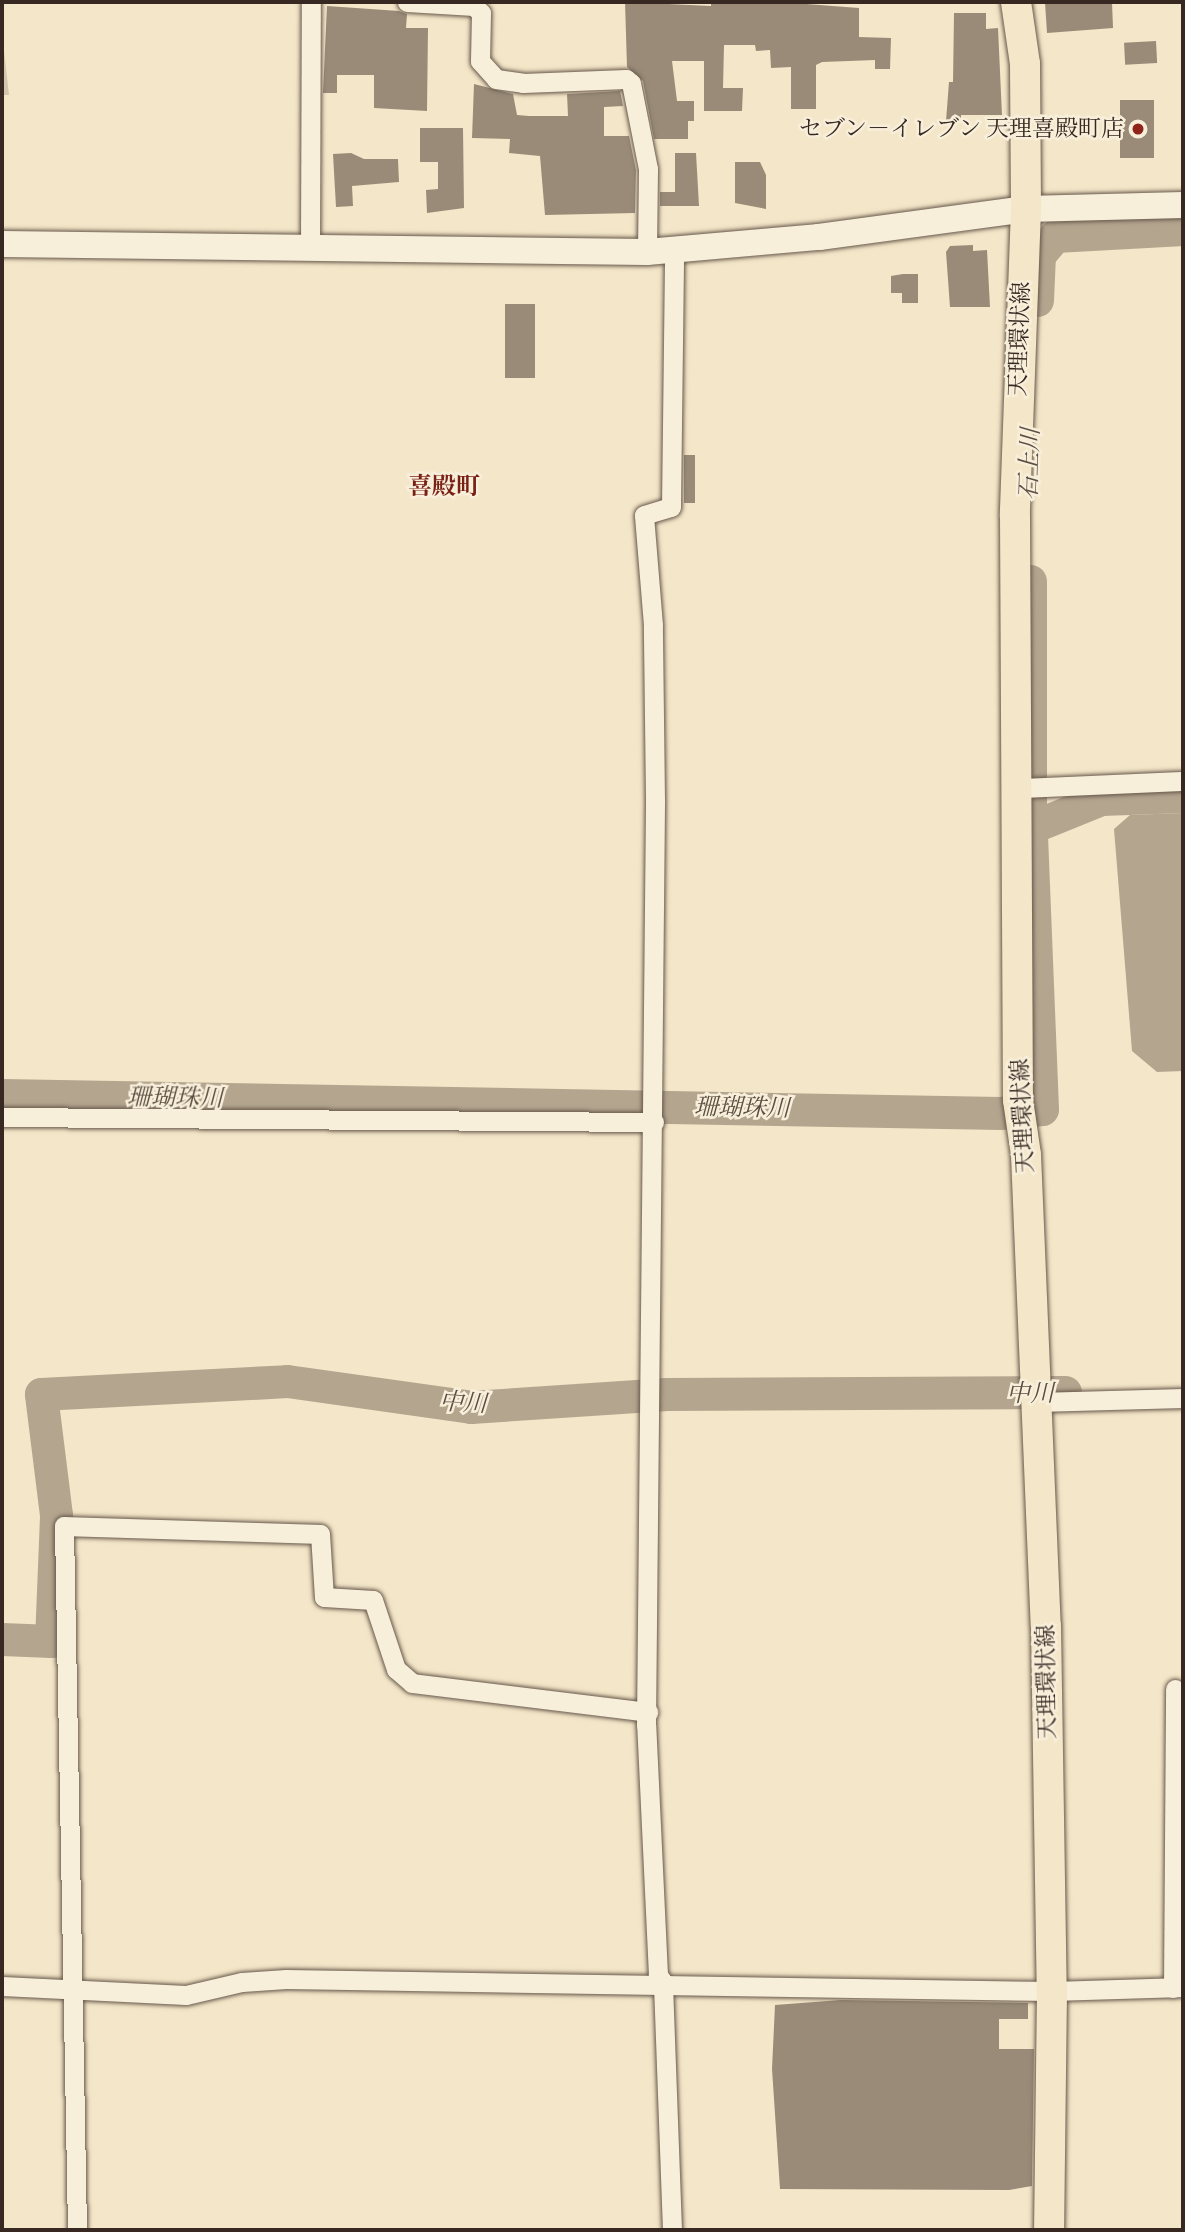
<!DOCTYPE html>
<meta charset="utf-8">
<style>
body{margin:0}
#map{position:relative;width:1185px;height:2232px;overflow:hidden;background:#f4e6c8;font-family:"IM FELL Double Pica","Noto Serif JP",serif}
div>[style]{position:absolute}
.green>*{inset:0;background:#d4c6ac}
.water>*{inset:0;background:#b4a58f}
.river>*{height:33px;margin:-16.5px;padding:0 16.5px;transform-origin:16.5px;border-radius:16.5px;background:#b4a58f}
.building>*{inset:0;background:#998b78;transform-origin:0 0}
.roads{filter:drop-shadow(0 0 2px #66584b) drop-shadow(0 0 2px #66584b)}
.street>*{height:19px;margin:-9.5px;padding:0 9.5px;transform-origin:9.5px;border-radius:9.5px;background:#f8efdb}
.secondary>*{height:26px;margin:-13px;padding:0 13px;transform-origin:13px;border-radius:13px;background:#f8efdb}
.primary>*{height:30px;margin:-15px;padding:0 15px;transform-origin:15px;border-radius:15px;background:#f4e6c8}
.dots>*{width:19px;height:19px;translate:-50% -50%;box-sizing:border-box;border:4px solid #f8efdb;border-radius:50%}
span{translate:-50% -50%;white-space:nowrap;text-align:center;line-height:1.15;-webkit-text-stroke:5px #f8efdb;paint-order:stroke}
.poi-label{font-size:23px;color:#372821}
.right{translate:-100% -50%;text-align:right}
.street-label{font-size:23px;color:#372821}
.water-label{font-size:24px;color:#5c4e42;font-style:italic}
.neighbourhood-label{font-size:24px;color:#7a1f14;font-weight:700}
.frame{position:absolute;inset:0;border:4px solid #372821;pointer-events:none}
</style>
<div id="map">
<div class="green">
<i style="clip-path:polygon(2px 33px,9px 95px,2px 95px)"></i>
</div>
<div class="water">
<i style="clip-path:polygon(1183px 813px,1183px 1071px,1157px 1072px,1132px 1051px,1114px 829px,1130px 815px)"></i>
</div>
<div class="river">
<i style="left:1037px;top:300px;width:45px;rotate:-87.5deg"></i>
<i style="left:1039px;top:255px;width:25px;rotate:-50deg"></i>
<i style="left:1055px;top:236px;width:128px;rotate:-3.1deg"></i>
<i style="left:1032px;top:827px;width:74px;rotate:-22.1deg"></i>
<i style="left:1101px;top:799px;width:82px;rotate:-2.1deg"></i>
<i style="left:2px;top:1095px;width:998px;rotate:1.03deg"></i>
<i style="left:1000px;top:1113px;width:42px;rotate:-5.4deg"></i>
<i style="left:1042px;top:1109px;width:303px;rotate:-92.3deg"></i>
<i style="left:1030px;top:806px;width:225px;rotate:-90deg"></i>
<i style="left:2px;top:1639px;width:49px;rotate:2.3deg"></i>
<i style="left:51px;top:1641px;width:126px;rotate:-87.7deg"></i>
<i style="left:56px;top:1515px;width:122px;rotate:-97.1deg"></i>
<i style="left:41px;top:1394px;width:246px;rotate:-3deg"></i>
<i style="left:287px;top:1381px;width:186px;rotate:8deg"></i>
<i style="left:471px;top:1407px;width:196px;rotate:-3.8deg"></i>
<i style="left:667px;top:1394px;width:398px;rotate:-0.3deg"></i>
</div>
<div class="building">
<i style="clip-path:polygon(625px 2px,711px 6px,711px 2px,780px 2px,859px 8px,859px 37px,891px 38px,890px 69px,875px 69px,875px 60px,822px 62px,816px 65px,816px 109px,791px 109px,791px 67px,771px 68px,770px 50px,756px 51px,755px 45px,724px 45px,723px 88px,743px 88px,742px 111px,704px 111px,704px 61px,672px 61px,677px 101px,694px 101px,694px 121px,688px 121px,688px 139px,654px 139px,643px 81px,627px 67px)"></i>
<i style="clip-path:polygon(1045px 2px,1112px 2px,1113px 28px,1047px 33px)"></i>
<i style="clip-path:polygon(327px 6px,399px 11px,407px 14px,406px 28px,428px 28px,427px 111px,374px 108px,374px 75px,337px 75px,337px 93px,323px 93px)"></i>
<i style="clip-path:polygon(954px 13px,986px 13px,986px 29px,998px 28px,1002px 115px,961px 115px,961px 121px,946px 121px,949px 82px,953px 82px)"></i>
<i style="left:1156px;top:41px;width:22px;height:32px;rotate:87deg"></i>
<i style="clip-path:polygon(474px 84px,513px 94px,517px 115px,529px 116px,568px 116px,567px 94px,620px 91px,623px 106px,604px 107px,604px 136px,629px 136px,636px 170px,635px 213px,545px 215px,540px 156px,509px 153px,510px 139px,472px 138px)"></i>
<i style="left:1120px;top:100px;width:34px;height:58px"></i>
<i style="clip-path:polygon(420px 128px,463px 128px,464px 208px,427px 213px,426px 190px,438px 189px,438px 162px,420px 162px)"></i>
<i style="clip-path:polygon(351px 153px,364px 159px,398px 159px,399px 182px,352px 186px,353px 206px,336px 207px,333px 154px)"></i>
<i style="clip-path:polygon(675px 153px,696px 153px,699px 206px,660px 206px,660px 192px,675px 192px)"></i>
<i style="clip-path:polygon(735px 162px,760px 162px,766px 175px,766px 209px,735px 203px)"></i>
<i style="clip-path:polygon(973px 245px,973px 251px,987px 250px,990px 307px,950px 307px,946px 252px,950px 246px)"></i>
<i style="clip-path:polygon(903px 274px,918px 274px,918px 303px,902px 303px,902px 293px,891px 293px,891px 276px)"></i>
<i style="left:505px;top:304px;width:30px;height:74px"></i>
<i style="left:684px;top:455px;width:11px;height:48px"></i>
<i style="clip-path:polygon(841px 2000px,1028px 2003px,1028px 2019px,999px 2019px,999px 2049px,1034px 2049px,1032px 2186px,1009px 2190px,780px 2189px,772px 2069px,775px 2005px)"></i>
</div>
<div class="roads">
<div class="street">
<i style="left:407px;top:2px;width:67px;rotate:3.4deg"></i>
<i style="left:474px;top:6px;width:10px;rotate:45deg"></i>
<i style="left:481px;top:13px;width:48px;rotate:91.2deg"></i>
<i style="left:480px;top:61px;width:24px;rotate:48deg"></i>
<i style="left:496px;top:79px;width:27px;rotate:8deg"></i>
<i style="left:523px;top:83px;width:103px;rotate:-2.2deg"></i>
<i style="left:626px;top:79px;width:6px;rotate:39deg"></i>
<i style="left:631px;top:83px;width:88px;rotate:78.8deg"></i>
<i style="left:648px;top:169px;width:83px;rotate:90.7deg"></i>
<i style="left:310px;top:246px;width:244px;rotate:-89.8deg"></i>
<i style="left:1020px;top:788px;width:163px;rotate:-2.5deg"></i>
<i style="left:2px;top:1117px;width:652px;rotate:0.44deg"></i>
<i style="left:1037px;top:1402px;width:146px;rotate:-1.6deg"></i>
<i style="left:2px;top:1986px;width:184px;rotate:2.8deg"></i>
<i style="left:186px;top:1995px;width:57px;rotate:-13.1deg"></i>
<i style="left:242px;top:1982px;width:44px;rotate:-3.9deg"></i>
<i style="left:286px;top:1979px;width:766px;rotate:0.9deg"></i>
<i style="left:1052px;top:1991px;width:131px;rotate:-1.7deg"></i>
<i style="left:1173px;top:1988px;width:299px;rotate:-89.6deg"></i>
<i style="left:77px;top:2230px;width:704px;rotate:-91.06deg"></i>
<i style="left:64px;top:1526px;width:256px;rotate:1.8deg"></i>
<i style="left:320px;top:1534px;width:63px;rotate:86.4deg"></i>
<i style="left:324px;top:1597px;width:49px;rotate:3.5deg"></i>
<i style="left:373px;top:1600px;width:73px;rotate:71.6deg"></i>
<i style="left:396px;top:1669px;width:21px;rotate:41deg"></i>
<i style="left:412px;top:1683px;width:238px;rotate:7deg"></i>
<i style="left:672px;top:2230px;width:248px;rotate:-92.1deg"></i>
<i style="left:663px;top:1982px;width:9px;rotate:-126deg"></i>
<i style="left:658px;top:1975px;width:250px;rotate:-92.7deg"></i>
<i style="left:646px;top:1725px;width:925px;rotate:-89.44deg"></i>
<i style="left:655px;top:800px;width:175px;rotate:-90.7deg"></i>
<i style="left:653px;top:625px;width:110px;rotate:-94.7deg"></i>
<i style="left:644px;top:515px;width:28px;rotate:-17deg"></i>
<i style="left:671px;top:507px;width:256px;rotate:-89.3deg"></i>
</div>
<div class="secondary">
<i style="left:2px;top:244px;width:645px;rotate:0.71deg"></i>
<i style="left:647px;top:252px;width:173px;rotate:-5deg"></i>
<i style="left:819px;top:237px;width:209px;rotate:-7.7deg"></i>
<i style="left:1026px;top:209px;width:157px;rotate:-1.5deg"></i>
</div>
<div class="primary">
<i style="left:1016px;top:2px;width:63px;rotate:81.7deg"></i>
<i style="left:1025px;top:64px;width:145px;rotate:89.6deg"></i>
<i style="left:1026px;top:209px;width:307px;rotate:92.1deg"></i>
<i style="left:1015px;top:516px;width:584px;rotate:89.71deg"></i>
<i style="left:1018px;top:1100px;width:56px;rotate:81.7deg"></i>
<i style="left:1026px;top:1155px;width:471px;rotate:87.6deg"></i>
<i style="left:1046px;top:1626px;width:365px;rotate:89.1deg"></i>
<i style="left:1052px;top:1991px;width:239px;rotate:90.7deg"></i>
</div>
</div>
<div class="dots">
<i style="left:1138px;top:129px;background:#8f2418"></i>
</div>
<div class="poi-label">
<span class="right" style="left:1124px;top:129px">セブン－イレブン 天理喜殿町店</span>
</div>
<div class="street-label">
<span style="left:1020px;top:339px;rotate:-88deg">天理環状線</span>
<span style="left:1023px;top:1116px;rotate:-93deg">天理環状線</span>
<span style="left:1047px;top:1682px;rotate:-91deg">天理環状線</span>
</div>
<div class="water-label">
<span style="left:1030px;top:464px;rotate:-88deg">石上川</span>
<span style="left:175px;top:1098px;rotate:1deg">珊瑚珠川</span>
<span style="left:742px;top:1108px;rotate:1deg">珊瑚珠川</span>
<span style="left:1030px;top:1394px;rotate:-1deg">中川</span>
<span style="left:463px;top:1403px;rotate:3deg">中川</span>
</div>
<div class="neighbourhood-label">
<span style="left:444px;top:487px">喜殿町</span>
</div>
<div class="frame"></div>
</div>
